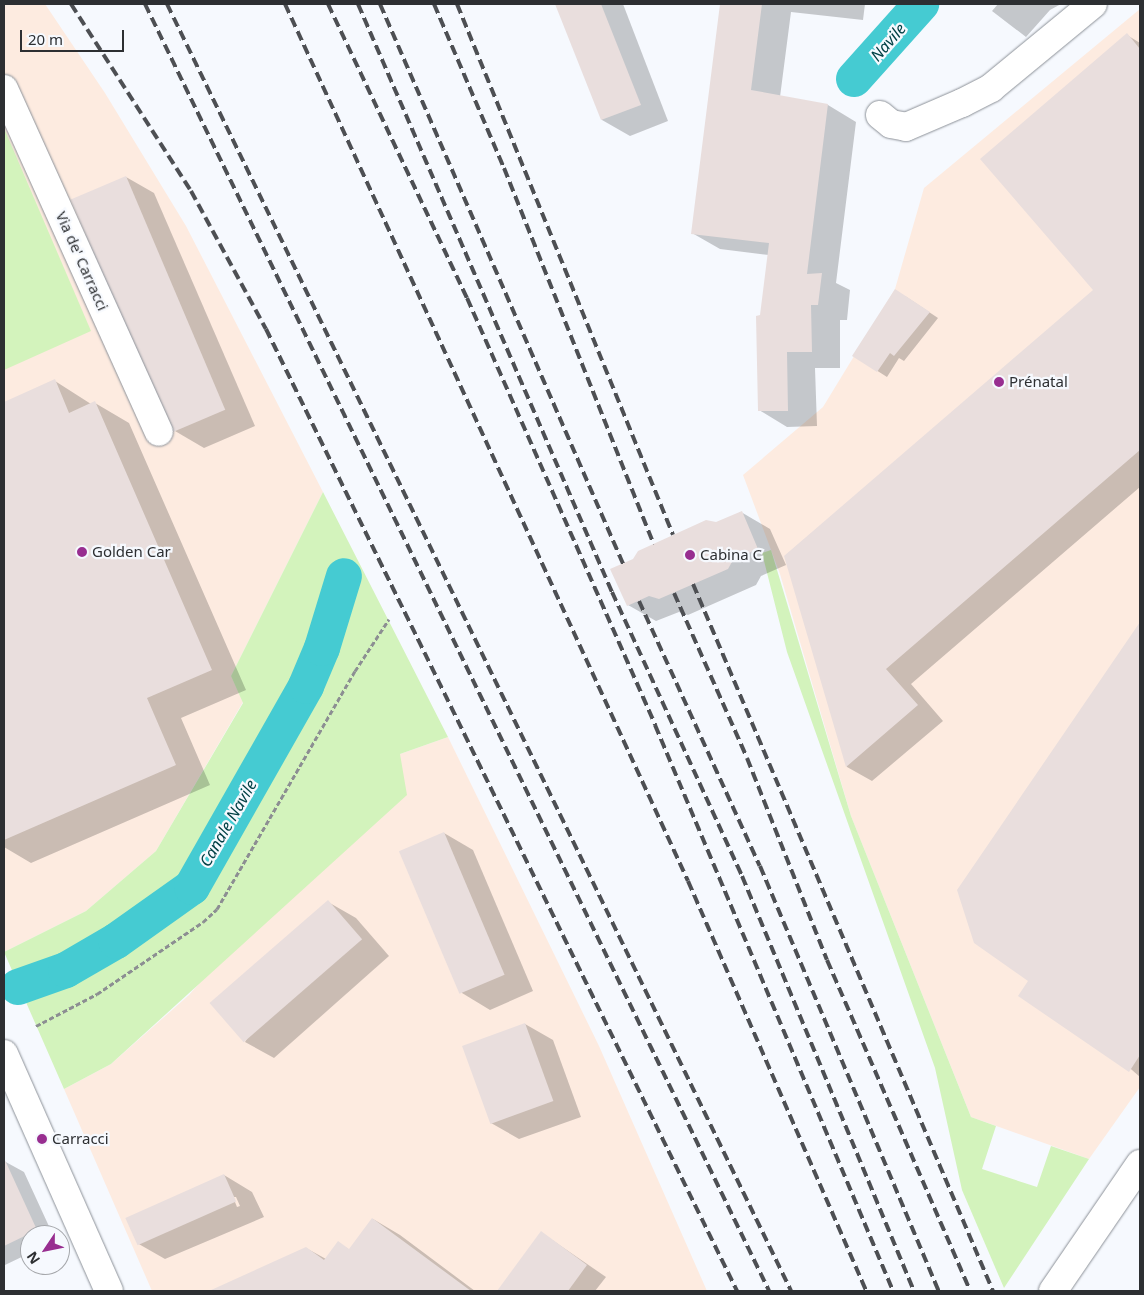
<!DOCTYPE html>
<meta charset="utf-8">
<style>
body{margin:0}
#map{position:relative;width:1144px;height:1295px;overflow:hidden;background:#f6f9fe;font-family:"Noto Sans",sans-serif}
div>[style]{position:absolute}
.commercial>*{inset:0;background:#fdebe0}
.green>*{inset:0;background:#d3f3bc}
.shadow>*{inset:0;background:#0003}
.canal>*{height:36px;margin:-18px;padding:0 18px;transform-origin:18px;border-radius:18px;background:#45cbd2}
.building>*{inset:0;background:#e9dedd;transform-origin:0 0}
.path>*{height:3px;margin-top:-1.5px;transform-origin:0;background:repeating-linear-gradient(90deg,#8c8e92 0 5px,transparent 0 7.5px)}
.roads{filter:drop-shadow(0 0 1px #8c9198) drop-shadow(0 0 1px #8c9198)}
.minor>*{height:28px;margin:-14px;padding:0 14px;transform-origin:14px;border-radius:14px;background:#fff}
.major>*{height:28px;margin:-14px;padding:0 14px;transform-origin:14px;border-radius:14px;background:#fff}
.rail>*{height:4px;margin-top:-2px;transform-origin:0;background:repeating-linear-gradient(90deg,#4d4f53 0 10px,transparent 0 15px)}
.dots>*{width:14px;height:14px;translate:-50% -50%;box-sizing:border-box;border:2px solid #f6f9fe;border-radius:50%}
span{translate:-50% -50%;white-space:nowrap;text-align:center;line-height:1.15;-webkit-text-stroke:4.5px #f6f9fe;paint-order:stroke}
.street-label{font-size:15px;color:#2d2f32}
.poi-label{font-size:15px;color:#2d2f32}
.left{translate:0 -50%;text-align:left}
.water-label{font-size:16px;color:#024145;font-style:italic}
.frame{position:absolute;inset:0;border:5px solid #2d2f32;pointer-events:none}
.north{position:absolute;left:20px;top:1225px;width:50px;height:50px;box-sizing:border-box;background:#f6f9fe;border:1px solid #a6a8ac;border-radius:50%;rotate:236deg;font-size:14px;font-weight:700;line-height:20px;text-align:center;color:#2d2f32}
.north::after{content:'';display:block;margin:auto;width:18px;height:22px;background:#982e90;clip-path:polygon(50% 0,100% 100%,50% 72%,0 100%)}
.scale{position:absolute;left:20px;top:30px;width:104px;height:22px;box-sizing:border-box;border:2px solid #2d2f32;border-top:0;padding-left:6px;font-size:15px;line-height:18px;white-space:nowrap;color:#2d2f32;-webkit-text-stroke:4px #f6f9fe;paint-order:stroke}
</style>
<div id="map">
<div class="commercial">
<i style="clip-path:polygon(4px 4px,45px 4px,105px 93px,186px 226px,323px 492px,231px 676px,243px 702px,156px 851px,86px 911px,4px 952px)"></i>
<i style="clip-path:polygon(1140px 9px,1140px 1087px,1089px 1159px,971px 1117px,851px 816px,780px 574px,743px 475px,823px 407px,895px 289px,924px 188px)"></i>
<i style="clip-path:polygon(448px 737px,599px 1046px,707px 1291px,152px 1291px,64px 1089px,111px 1064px,189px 995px,400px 754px)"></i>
</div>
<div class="green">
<i style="clip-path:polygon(4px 128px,91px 331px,4px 370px)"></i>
<i style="clip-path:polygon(323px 492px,448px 737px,400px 754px,407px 795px,111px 1064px,64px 1089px,4px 952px,86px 911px,156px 851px,243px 703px,231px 676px)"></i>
<i style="clip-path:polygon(771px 550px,851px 816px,971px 1117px,996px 1126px,982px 1169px,1037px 1187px,1051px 1146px,1089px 1159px,1004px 1288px,962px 1190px,935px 1068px,787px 652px,762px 553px)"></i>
</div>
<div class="shadow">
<i style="clip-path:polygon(557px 4px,623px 4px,668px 121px,630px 136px,602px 120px)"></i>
<i style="clip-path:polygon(722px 4px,865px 4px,863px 20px,791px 12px,780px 97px,828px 105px,856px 122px,836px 283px,850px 290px,847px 320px,840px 320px,840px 368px,815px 368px,817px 426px,787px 427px,759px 410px,761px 317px,769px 255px,720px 249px,692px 233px)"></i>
<i style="clip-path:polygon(998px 4px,1061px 4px,1050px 10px,1026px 37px,992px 11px)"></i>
<i style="clip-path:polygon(1127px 35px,1140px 43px,1140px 487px,911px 684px,943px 721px,872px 781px,847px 767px,785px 556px,1094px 291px)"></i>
<i style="clip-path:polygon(126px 177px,154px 193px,255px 426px,204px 448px,175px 431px)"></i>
<i style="clip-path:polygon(905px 296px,938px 318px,904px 361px,899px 358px,887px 377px,854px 356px)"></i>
<i style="clip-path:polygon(55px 381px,91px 404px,95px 403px,129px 423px,246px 690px,181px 718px,210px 785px,31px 863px,4px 847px,4px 403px)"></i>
<i style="clip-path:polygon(741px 512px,770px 529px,786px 565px,761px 576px,756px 585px,688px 615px,679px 612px,656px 621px,628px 605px,716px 524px)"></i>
<i style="clip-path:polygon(1140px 624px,1140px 1077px,1030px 981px,958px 890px)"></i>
<i style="clip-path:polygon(444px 833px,473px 850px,533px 991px,490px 1010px,462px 993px)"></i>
<i style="clip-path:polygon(328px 902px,356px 918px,389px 956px,274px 1058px,245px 1042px)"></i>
<i style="clip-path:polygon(525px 1024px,553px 1040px,581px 1117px,519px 1139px,491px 1123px)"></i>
<i style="clip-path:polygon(4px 1161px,24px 1172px,53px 1235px,30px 1235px,30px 1253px,5px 1265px)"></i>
<i style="clip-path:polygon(evenodd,224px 1175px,252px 1192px,264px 1217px,165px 1259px,137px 1243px,224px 1175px,233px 1197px,236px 1197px,240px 1206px,237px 1207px,233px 1197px)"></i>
<i style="clip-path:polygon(373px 1219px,400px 1235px,475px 1291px,212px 1291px,306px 1248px,326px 1259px,338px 1243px,350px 1250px)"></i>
<i style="clip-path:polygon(542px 1233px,606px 1277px,595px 1291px,528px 1291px,509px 1277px)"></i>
</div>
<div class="canal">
<i style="left:854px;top:79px;width:101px;rotate:-48.2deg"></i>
<i style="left:18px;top:987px;width:51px;rotate:-19.5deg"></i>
<i style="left:66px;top:970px;width:58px;rotate:-30.1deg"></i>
<i style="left:116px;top:941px;width:93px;rotate:-35.4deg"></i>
<i style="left:192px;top:887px;width:231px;rotate:-60.4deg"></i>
<i style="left:306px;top:686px;width:41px;rotate:-67.2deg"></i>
<i style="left:322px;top:648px;width:75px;rotate:-73deg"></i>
</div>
<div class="building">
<i style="clip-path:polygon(555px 4px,601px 4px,641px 105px,601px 120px)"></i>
<i style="clip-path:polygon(720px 4px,762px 4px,751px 90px,828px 104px,807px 274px,822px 273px,818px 305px,811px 305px,812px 352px,787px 352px,788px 411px,758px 411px,756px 316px,760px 315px,769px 243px,691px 234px)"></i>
<i style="clip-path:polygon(1127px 33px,1140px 49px,1140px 450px,886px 669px,918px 705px,846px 767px,784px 556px,1093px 290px,980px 159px)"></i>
<i style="left:126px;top:176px;width:254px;height:60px;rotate:67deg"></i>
<i style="clip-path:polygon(895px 289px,930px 312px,894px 356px,890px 353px,877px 372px,852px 356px)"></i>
<i style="clip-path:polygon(55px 379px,69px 413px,95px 401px,212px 670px,147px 698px,176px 765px,4px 840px,4px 402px)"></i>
<i style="clip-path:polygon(742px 511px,758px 549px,733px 560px,728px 569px,659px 599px,649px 596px,627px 606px,610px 569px,633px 559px,638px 551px,706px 520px,716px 522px)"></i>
<i style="clip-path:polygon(1140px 622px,1140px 1055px,1129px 1072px,1018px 996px,1028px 981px,974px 943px,957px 890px)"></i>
<i style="left:444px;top:832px;width:155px;height:49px;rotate:67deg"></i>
<i style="left:328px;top:900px;width:52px;height:157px;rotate:49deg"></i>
<i style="left:525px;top:1023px;width:83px;height:67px;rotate:70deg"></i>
<i style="clip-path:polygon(4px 1158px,37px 1230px,4px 1246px)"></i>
<i style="left:224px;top:1174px;width:30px;height:108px;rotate:66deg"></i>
<i style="clip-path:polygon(372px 1218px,471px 1291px,209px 1291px,306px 1247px,324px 1260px,338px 1241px,349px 1249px)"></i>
<i style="clip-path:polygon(541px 1231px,587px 1265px,568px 1291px,497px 1291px)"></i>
</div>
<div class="path">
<i style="left:36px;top:1026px;width:69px;rotate:-27.7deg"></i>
<i style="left:97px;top:994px;width:128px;rotate:-34.2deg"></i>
<i style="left:203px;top:922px;width:19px;rotate:-43deg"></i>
<i style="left:217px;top:909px;width:275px;rotate:-59.9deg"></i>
<i style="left:355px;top:671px;width:62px;rotate:-56.8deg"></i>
</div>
<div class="roads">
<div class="minor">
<i style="left:4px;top:89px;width:376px;rotate:65.7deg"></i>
<i style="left:880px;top:115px;width:14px;rotate:39deg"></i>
<i style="left:891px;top:124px;width:15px;rotate:11deg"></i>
<i style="left:906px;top:127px;width:61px;rotate:-23.2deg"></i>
<i style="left:962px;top:103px;width:33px;rotate:-27deg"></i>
<i style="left:991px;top:88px;width:132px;rotate:-39.5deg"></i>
<i style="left:4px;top:1054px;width:259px;rotate:66.1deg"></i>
</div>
<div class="major">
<i style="left:1053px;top:1291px;width:154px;rotate:-55.6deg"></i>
</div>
</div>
<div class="rail">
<i style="left:71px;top:4px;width:222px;rotate:57.3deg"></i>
<i style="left:191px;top:191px;width:157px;rotate:61.5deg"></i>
<i style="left:266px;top:329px;width:1071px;rotate:63.91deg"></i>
<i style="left:145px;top:4px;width:1430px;rotate:64.13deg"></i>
<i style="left:167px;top:4px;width:1430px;rotate:64.13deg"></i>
<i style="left:285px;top:4px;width:965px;rotate:65.32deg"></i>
<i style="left:688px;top:881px;width:447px;rotate:66.5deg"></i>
<i style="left:328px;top:4px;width:325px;rotate:64.7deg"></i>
<i style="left:467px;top:298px;width:467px;rotate:66.2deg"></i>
<i style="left:655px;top:725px;width:614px;rotate:67.19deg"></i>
<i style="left:358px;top:4px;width:641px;rotate:66.64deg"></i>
<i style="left:612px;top:592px;width:312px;rotate:65.4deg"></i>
<i style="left:742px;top:876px;width:449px;rotate:67.5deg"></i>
<i style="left:380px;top:4px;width:613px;rotate:66.53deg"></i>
<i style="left:434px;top:4px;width:178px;rotate:66.9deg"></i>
<i style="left:504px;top:168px;width:405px;rotate:68.3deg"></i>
<i style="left:457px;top:4px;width:573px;rotate:67.86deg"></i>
<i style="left:693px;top:584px;width:768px;rotate:67.01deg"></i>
<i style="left:674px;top:593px;width:180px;rotate:66.1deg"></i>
<i style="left:747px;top:758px;width:217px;rotate:68.4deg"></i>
<i style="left:827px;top:960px;width:361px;rotate:66.6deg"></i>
<i style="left:639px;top:601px;width:291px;rotate:65.5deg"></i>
<i style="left:760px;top:866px;width:461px;rotate:67.2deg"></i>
</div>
<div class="dots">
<i style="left:999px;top:382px;background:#982e90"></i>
<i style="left:82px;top:552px;background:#982e90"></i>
<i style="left:690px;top:555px;background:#982e90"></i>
<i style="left:42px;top:1139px;background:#982e90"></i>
</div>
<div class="street-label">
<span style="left:82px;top:261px;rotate:66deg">Via de' Carracci</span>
</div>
<div class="poi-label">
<span class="left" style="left:1009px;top:382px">Prénatal</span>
<span class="left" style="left:92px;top:552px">Golden Car</span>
<span class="left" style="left:700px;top:555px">Cabina C</span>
<span class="left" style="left:52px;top:1139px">Carracci</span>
</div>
<div class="water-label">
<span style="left:888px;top:42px;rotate:-49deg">Navile</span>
<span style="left:228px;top:823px;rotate:-60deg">Canale Navile</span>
</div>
<div class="frame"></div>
<div class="north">N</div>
<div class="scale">20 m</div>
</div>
